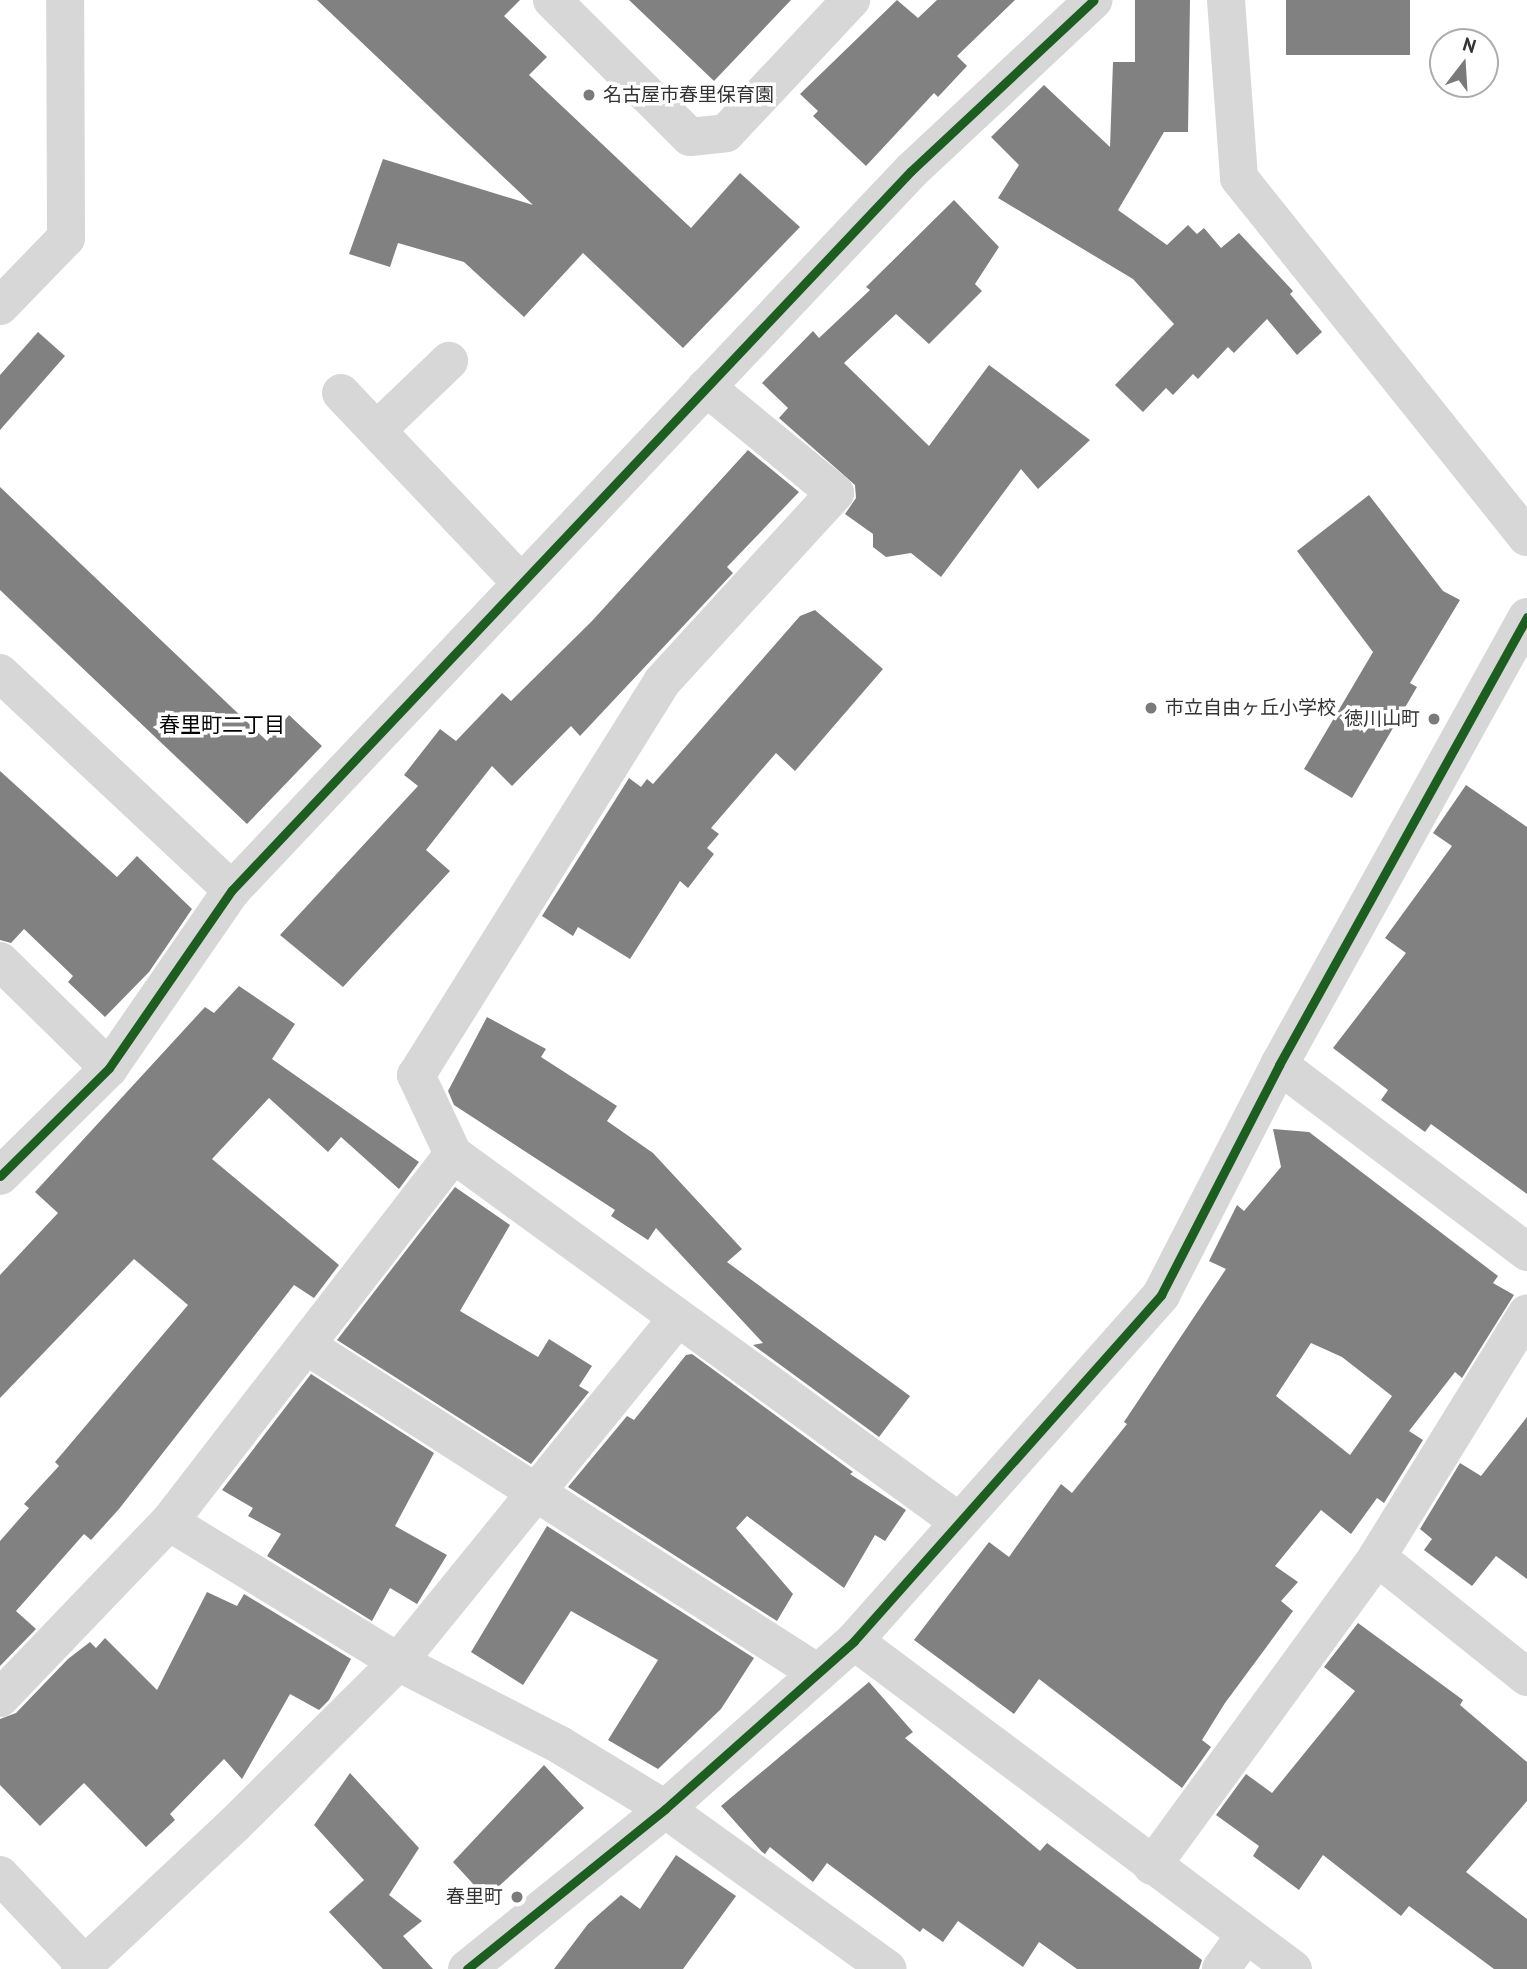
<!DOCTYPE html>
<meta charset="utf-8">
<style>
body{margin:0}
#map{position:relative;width:1527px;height:1969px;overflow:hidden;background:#fff;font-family:"PT Sans","Noto Sans JP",sans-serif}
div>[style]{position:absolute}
.building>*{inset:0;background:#818181;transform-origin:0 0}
.minor>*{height:38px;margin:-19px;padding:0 19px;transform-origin:19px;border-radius:19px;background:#d7d7d7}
.cycleway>*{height:9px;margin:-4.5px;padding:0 4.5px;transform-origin:4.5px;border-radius:4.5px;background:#1b5e20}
.dots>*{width:19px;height:19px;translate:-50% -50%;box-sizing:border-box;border:4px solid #fff;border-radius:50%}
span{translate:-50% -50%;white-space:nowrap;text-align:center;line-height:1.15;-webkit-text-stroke:7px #fff;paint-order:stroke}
.poi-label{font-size:19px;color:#333}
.left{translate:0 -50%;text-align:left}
.right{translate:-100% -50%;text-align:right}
.neighbourhood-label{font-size:21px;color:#000}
.north{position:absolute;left:1429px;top:28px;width:70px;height:70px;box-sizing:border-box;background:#fff;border:2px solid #adadad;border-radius:50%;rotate:17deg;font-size:19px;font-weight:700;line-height:28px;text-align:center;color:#333}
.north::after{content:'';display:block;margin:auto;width:24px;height:32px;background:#7a7a7a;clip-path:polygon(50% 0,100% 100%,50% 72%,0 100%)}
</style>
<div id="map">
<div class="building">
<i style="clip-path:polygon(317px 0,520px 0,504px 16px,547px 57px,529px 75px,691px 228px,740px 173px,800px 227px,683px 348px,583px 253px,524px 317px,464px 262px,398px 243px,390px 267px,349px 254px,383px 159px,533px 205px)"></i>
<i style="clip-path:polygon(629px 0,791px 0,714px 81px)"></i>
<i style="clip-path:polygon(897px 0,918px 18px,937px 0,1015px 0,957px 56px,967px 66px,938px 97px,934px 93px,866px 166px,813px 116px,818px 111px,800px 94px)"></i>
<i style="clip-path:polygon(1135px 0,1190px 0,1188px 132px,1164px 132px,1118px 210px,1167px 245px,1188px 225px,1197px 234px,1204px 228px,1221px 248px,1239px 233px,1293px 291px,1290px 294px,1322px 332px,1297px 355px,1267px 319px,1234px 353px,1228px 347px,1198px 379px,1193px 374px,1173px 395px,1166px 388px,1143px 412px,1115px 385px,1174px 324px,1133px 279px,998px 198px,1019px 165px,991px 137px,1044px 85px,1110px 147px,1113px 62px,1135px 62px)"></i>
<i style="left:1286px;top:0;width:124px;height:55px"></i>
<i style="clip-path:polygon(954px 200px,999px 247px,975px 284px,982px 291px,929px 344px,896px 314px,844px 363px,929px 446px,989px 365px,1090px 440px,1038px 489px,1021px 469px,941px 577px,911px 553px,886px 557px,873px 547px,873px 534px,845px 514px,856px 498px,855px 485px,779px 418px,788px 408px,762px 383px,813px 331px,819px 338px,870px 290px,866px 287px)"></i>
<i style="clip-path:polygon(38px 332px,65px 356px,0 430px,0 375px)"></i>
<i style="clip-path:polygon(748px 450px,799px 492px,727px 567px,733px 573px,580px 736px,571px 726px,512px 786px,492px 766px,426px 850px,450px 871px,343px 987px,280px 935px,418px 786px,404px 775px,440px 729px,456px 741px,502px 693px,511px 701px,592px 621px)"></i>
<i style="clip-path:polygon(0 487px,267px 741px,289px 715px,322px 746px,247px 824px,0 590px)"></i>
<i style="clip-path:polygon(1369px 495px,1443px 591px,1460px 600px,1410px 683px,1417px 687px,1352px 798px,1304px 769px,1373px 652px,1297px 551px)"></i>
<i style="clip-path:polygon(815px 610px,883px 669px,795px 771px,776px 753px,711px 828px,719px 834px,707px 848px,714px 854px,688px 888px,680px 881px,630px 959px,578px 927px,573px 936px,542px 916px,629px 778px,641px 787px,647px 779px,653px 784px,800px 616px)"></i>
<i style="clip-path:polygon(0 771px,117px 877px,137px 856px,192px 909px,149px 972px,105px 1017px,68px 982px,73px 976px,24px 929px,11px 943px,0 940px)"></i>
<i style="clip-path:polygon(1466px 785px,1527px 827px,1527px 1194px,1431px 1124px,1425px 1132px,1381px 1100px,1388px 1090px,1333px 1048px,1406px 953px,1385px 938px,1452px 846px,1433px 833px)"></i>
<i style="clip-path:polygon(239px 986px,295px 1024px,272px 1059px,419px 1162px,399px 1189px,341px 1137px,328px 1152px,269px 1098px,212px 1159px,339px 1265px,314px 1298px,294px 1285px,119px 1509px,91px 1540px,84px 1534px,16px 1611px,36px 1629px,0 1666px,0 1541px,29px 1508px,24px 1504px,59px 1466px,55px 1462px,188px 1305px,134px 1259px,0 1398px,0 1275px,58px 1213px,35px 1192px,205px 1007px,214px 1013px)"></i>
<i style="clip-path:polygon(487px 1017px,546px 1049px,541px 1057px,617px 1106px,607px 1121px,653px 1153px,742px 1249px,727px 1262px,910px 1396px,879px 1437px,753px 1345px,763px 1343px,656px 1228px,648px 1240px,611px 1216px,615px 1210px,454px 1105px,448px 1091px)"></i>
<i style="clip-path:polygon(evenodd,1273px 1129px,1309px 1132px,1498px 1276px,1493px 1283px,1514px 1295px,1462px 1378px,1455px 1372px,1409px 1431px,1423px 1440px,1384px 1503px,1377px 1498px,1351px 1534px,1321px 1510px,1275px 1566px,1298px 1582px,1281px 1601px,1293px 1611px,1225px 1703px,1202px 1740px,1211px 1747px,1182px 1788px,1039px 1679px,1014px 1714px,914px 1640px,989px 1542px,1009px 1557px,1061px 1484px,1072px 1493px,1127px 1424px,1124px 1422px,1226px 1269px,1209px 1261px,1237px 1205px,1244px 1211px,1281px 1167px,1273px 1129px,1311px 1343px,1342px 1357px,1392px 1396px,1350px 1455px,1276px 1396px,1311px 1343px)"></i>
<i style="clip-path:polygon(455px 1187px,510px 1225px,460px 1311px,538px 1357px,549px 1339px,592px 1366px,579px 1386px,589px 1392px,531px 1464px,337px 1340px)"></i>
<i style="clip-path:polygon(692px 1354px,853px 1472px,850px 1474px,906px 1510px,885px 1541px,875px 1535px,844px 1588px,747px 1516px,736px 1528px,793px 1594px,777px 1621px,568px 1487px,627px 1416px,634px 1420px,686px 1355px)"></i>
<i style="clip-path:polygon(311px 1374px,434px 1453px,395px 1526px,447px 1555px,417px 1604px,390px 1588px,372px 1621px,267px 1556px,281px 1534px,248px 1516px,253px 1508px,222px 1490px)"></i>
<i style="clip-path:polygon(1527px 1417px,1527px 1579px,1496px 1556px,1472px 1586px,1424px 1550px,1432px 1539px,1420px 1529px,1460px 1463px,1481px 1476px)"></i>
<i style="clip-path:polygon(547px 1526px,754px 1658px,721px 1709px,658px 1769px,608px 1740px,658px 1660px,571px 1611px,523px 1685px,471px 1652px)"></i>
<i style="clip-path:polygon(207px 1592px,237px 1606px,244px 1594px,351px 1659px,329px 1700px,319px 1710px,290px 1694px,242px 1779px,224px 1759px,170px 1814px,175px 1820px,146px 1847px,84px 1783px,40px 1826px,0 1785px,0 1719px,16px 1713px,68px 1659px,90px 1642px,96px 1648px,105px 1638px,157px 1690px)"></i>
<i style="clip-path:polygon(1358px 1623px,1463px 1700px,1460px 1705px,1527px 1762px,1527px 1801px,1466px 1872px,1527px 1919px,1527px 1969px,1494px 1969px,1409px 1906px,1401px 1916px,1323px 1855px,1299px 1890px,1253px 1856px,1259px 1846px,1216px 1815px,1246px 1774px,1272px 1793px,1355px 1691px,1324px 1667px)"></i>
<i style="clip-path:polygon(869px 1682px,913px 1732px,905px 1738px,1040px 1851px,1047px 1843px,1202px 1960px,1199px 1969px,1077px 1969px,1039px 1942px,1023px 1967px,958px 1921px,943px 1942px,923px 1928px,920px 1932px,827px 1863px,813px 1882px,770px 1847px,765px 1854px,762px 1852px,721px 1806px)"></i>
<i style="clip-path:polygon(544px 1765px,584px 1808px,486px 1898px,453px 1862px)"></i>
<i style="clip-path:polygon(350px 1773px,419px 1848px,389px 1895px,422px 1921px,403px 1936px,433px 1969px,383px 1969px,329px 1912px,364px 1880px,314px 1825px)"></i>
<i style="clip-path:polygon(676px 1855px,736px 1896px,683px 1969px,554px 1969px,588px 1924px,621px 1895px,640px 1909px)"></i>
</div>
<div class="minor">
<i style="left:552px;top:0;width:194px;rotate:44.8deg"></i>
<i style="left:690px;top:137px;width:36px;rotate:-6deg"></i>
<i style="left:726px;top:133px;width:183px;rotate:-46.8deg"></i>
<i style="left:1226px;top:0;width:178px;rotate:85.8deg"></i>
<i style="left:1239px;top:178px;width:460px;rotate:51.3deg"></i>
<i style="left:0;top:306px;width:95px;rotate:-45.9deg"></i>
<i style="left:66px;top:238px;width:238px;rotate:-90.2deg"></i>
<i style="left:706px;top:387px;width:167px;rotate:39.4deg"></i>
<i style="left:835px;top:493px;width:256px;rotate:132.5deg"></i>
<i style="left:662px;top:682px;width:464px;rotate:122deg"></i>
<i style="left:416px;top:1075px;width:87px;rotate:64.9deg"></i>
<i style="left:453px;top:1154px;width:624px;rotate:36.01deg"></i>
<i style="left:341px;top:393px;width:262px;rotate:46.5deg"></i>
<i style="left:377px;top:430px;width:100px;rotate:-43.8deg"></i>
<i style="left:0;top:673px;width:318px;rotate:43.1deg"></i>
<i style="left:0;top:961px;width:153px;rotate:44.5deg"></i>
<i style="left:1279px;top:1065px;width:311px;rotate:37deg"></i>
<i style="left:0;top:1176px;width:153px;rotate:-44.7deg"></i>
<i style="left:109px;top:1068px;width:216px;rotate:-55.4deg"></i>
<i style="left:232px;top:890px;width:989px;rotate:-46.64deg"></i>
<i style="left:911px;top:171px;width:250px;rotate:-43.1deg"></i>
<i style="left:307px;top:1346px;width:607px;rotate:32.62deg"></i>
<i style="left:169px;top:1522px;width:268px;rotate:31.4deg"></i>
<i style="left:398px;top:1662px;width:182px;rotate:27.1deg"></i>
<i style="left:560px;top:1745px;width:123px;rotate:31.4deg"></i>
<i style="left:665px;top:1809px;width:274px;rotate:35.7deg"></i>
<i style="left:1377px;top:1557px;width:192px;rotate:38.7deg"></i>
<i style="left:854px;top:1641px;width:548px;rotate:36.77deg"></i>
<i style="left:0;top:1698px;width:244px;rotate:-46.2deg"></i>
<i style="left:169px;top:1522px;width:465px;rotate:-52.3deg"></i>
<i style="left:1152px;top:1866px;width:382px;rotate:-53.9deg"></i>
<i style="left:1377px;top:1557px;width:286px;rotate:-58.4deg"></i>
<i style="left:0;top:1875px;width:129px;rotate:46.6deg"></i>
<i style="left:80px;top:1969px;width:211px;rotate:-43.1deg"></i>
<i style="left:234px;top:1825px;width:231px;rotate:-44.8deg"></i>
<i style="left:398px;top:1662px;width:442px;rotate:-50.9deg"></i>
<i style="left:467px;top:1969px;width:255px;rotate:-38.9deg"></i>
<i style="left:665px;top:1809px;width:253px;rotate:-41.6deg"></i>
<i style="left:854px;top:1641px;width:463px;rotate:-48.4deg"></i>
<i style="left:1161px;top:1295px;width:259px;rotate:-62.8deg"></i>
<i style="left:1279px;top:1065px;width:512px;rotate:-61.03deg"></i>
<i style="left:1221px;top:1969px;width:42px;rotate:-54.8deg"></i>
</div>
<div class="cycleway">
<i style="left:0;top:1176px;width:153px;rotate:-44.7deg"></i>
<i style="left:109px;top:1068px;width:216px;rotate:-55.4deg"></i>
<i style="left:232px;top:890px;width:989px;rotate:-46.64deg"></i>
<i style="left:911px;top:171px;width:250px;rotate:-43.1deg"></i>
<i style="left:467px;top:1969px;width:255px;rotate:-38.9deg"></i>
<i style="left:665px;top:1809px;width:253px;rotate:-41.6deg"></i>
<i style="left:854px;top:1641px;width:463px;rotate:-48.4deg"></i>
<i style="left:1161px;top:1295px;width:259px;rotate:-62.8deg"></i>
<i style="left:1279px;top:1065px;width:512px;rotate:-61.03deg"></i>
</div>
<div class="dots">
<i style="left:589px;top:95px;background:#7a7a7a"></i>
<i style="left:1151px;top:708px;background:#7a7a7a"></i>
<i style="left:1434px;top:719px;background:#7a7a7a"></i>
<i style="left:517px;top:1897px;background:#7a7a7a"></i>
</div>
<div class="poi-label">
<span class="left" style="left:603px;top:95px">名古屋市春里保育園</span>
<span class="left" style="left:1165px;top:708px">市立自由ヶ丘小学校</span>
<span class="right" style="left:1420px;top:719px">徳川山町</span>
<span class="right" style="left:503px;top:1897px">春里町</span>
</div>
<div class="neighbourhood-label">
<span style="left:222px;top:725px">春里町二丁目</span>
</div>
<div class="north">N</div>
</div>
